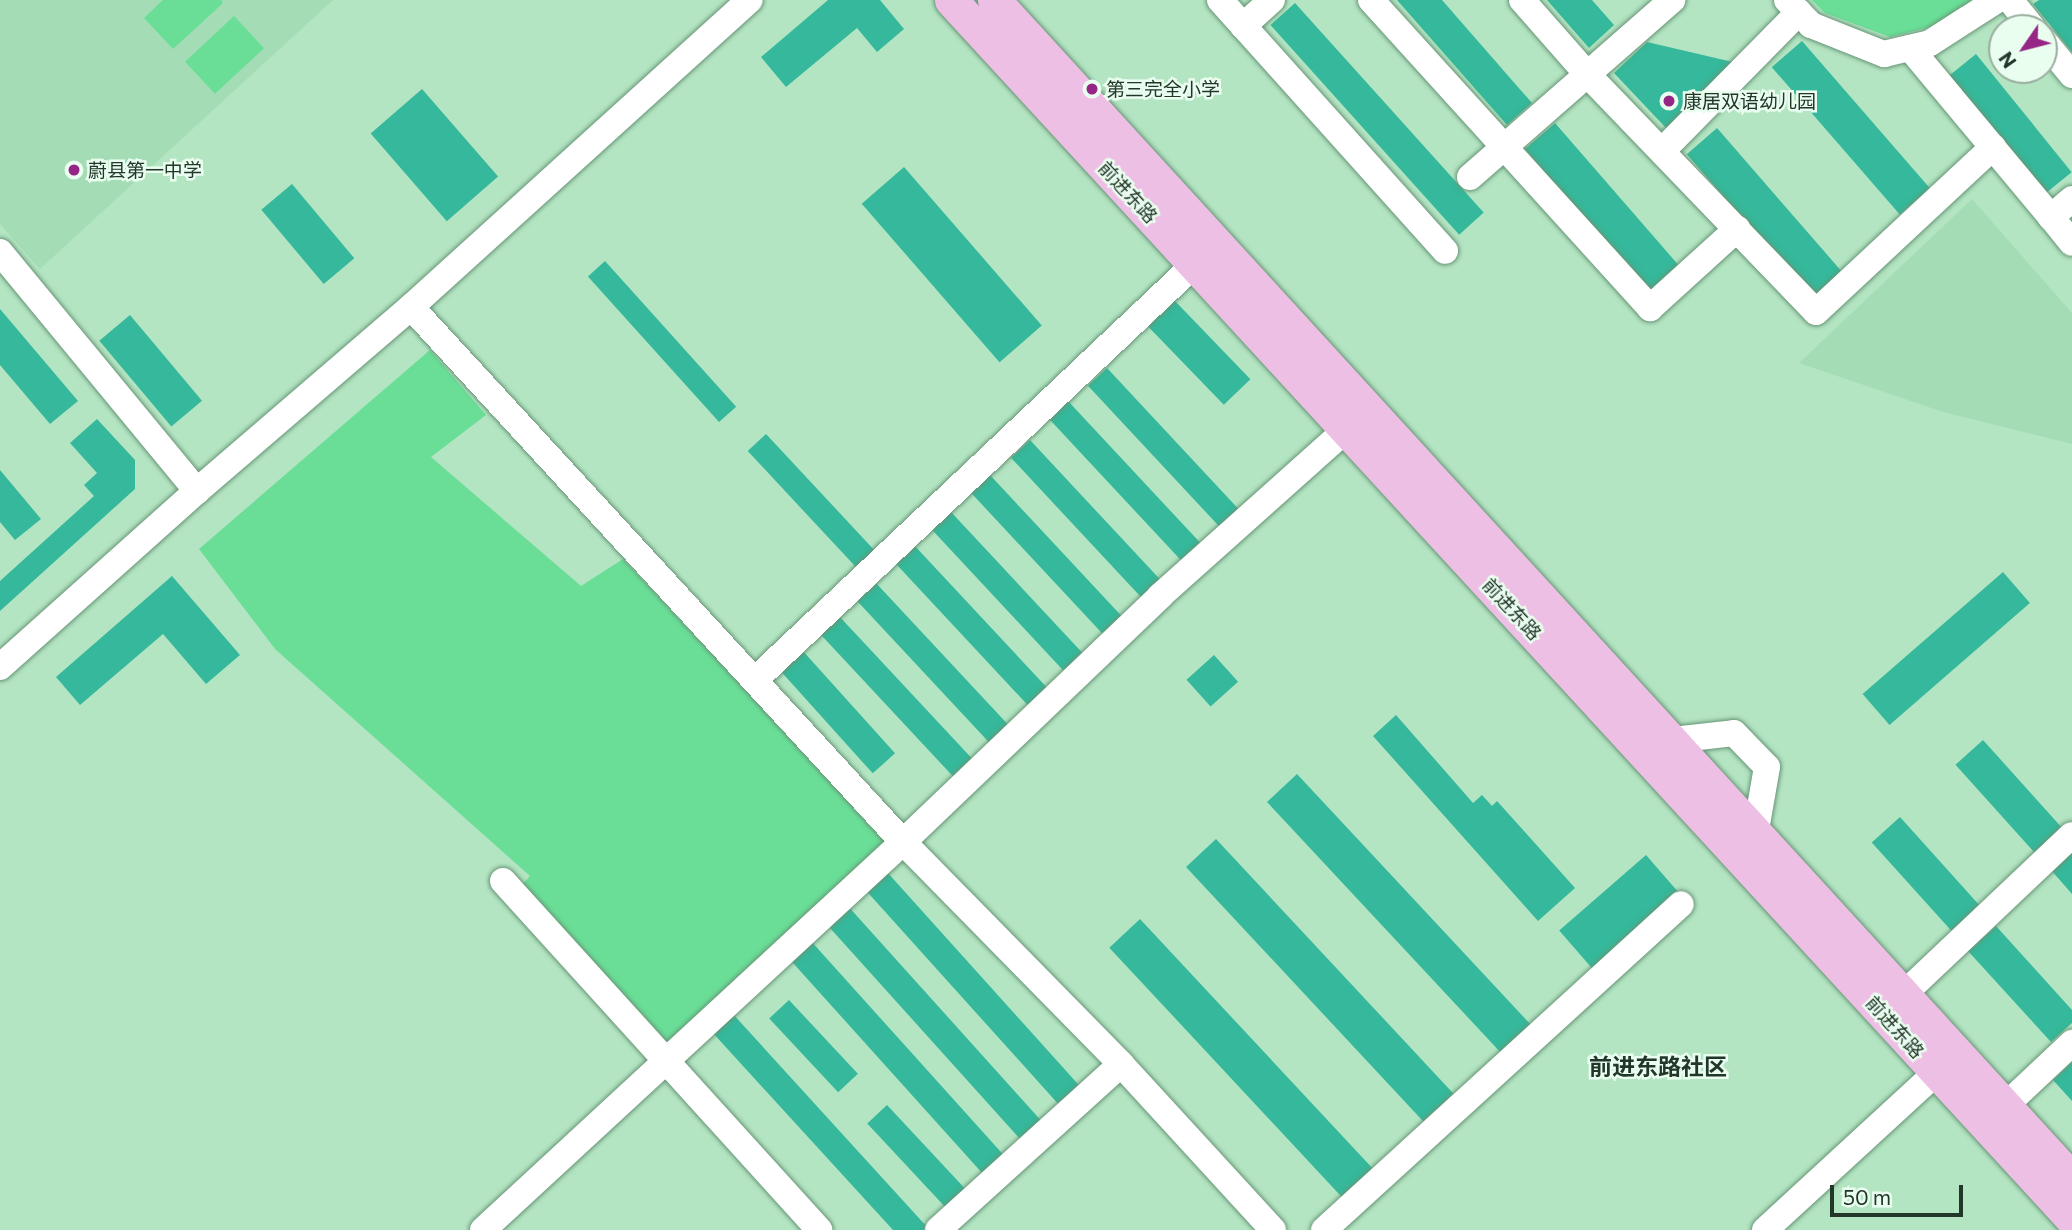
<!DOCTYPE html>
<meta charset="utf-8">
<style>
body{margin:0}
#map{position:relative;width:2072px;height:1230px;overflow:hidden;background:#b4e5c3;font-family:Commissioner,"Noto Sans SC",sans-serif}
div>[style]{position:absolute}
.built>*{inset:0;background:#a3dcb5}
.green>*{inset:0;background:#6ade97;transform-origin:0 0}
.building>*{inset:0;background:#35b89b;transform-origin:0 0}
.roads{filter:drop-shadow(0 0 2px #679576) drop-shadow(0 0 2px #679576)}
.minor>*{height:26px;margin:-13px;padding:0 13px;transform-origin:13px;border-radius:13px;background:#fff}
.major>*{height:33px;margin:-16.5px;padding:0 16.5px;transform-origin:16.5px;border-radius:16.5px;background:#eebfe4}
.dots>*{width:19px;height:19px;translate:-50% -50%;box-sizing:border-box;border:4px solid #eafef0;border-radius:50%}
span{translate:-50% -50%;white-space:nowrap;text-align:center;line-height:1.15;-webkit-text-stroke:5px #eafef0;paint-order:stroke}
.poi-label{font-size:19px;color:#223629}
.left{translate:0 -50%;text-align:left}
.street-label{font-size:19px;color:#223629}
.quarter-label{font-size:23px;color:#223629;font-weight:700}
.north{position:absolute;left:1988px;top:14px;width:70px;height:70px;box-sizing:border-box;background:#eafef0;border:2px solid #9aaea0;border-radius:50%;rotate:235deg;font-size:19px;font-weight:700;line-height:28px;text-align:center;color:#223629}
.north::after{content:'';display:block;margin:auto;width:24px;height:32px;background:#962686;clip-path:polygon(50% 0,100% 100%,50% 72%,0 100%)}
.scale{position:absolute;left:1830px;top:1185px;width:133px;height:32px;box-sizing:border-box;border:4px solid #223629;border-top:0;padding-left:9px;font-size:21px;line-height:24px;white-space:nowrap;color:#223629;-webkit-text-stroke:5px #eafef0;paint-order:stroke}
</style>
<div id="map">
<div class="built">
<i style="clip-path:polygon(0 0,333px 0,40px 269px,0 224px)"></i>
<i style="clip-path:polygon(1972px 199px,2072px 313px,2072px 444px,1943px 412px,1799px 363px)"></i>
</div>
<div class="green">
<i style="clip-path:polygon(163px 0,221px 0,223px 3px,173px 49px,144px 18px)"></i>
<i style="clip-path:polygon(1812px 0,1972px 0,1942px 24px,1890px 37px,1825px 13px)"></i>
<i style="left:234px;top:16px;width:44px;height:67px;rotate:47deg"></i>
<i style="clip-path:polygon(430px 350px,486px 415px,431px 457px,581px 586px,623px 559px,888px 841px,665px 1050px,518px 889px,530px 876px,275px 649px,199px 549px)"></i>
</div>
<div class="building">
<i style="clip-path:polygon(828px 0,880px 0,904px 29px,877px 52px,857px 28px,786px 87px,761px 57px)"></i>
<i style="clip-path:polygon(1397px 0,1442px 0,1532px 103px,1507px 125px)"></i>
<i style="clip-path:polygon(1547px 0,1592px 0,1614px 25px,1589px 48px)"></i>
<i style="clip-path:polygon(2039px 0,2072px 0,2072px 52px,2033px 4px)"></i>
<i style="left:1295px;top:3px;width:282px;height:33px;rotate:48deg"></i>
<i style="left:1802px;top:41px;width:195px;height:40px;rotate:49deg"></i>
<i style="clip-path:polygon(1647px 42px,1737px 63px,1667px 129px,1614px 73px)"></i>
<i style="left:1976px;top:54px;width:152px;height:41px;rotate:51deg"></i>
<i style="left:422px;top:89px;width:116px;height:68px;rotate:49deg"></i>
<i style="left:1555px;top:123px;width:194px;height:40px;rotate:49deg"></i>
<i style="left:1717px;top:128px;width:194px;height:40px;rotate:49deg"></i>
<i style="left:904px;top:167px;width:210px;height:56px;rotate:49deg"></i>
<i style="left:292px;top:184px;width:97px;height:40px;rotate:50deg"></i>
<i style="left:605px;top:261px;width:196px;height:23px;rotate:48deg"></i>
<i style="left:1174px;top:300px;width:110px;height:37px;rotate:46deg"></i>
<i style="clip-path:polygon(0 309px,78px 401px,50px 424px,0 365px)"></i>
<i style="left:130px;top:315px;width:112px;height:40px;rotate:50deg"></i>
<i style="left:1107px;top:368px;width:197px;height:26px;rotate:47deg"></i>
<i style="left:1068px;top:401px;width:198px;height:26px;rotate:47deg"></i>
<i style="clip-path:polygon(97px 419px,135px 460px,135px 489px,0 611px,0 581px,94px 496px,84px 485px,97px 473px,70px 443px)"></i>
<i style="left:766px;top:434px;width:161px;height:25px;rotate:47deg"></i>
<i style="left:1030px;top:440px;width:197px;height:26px;rotate:47deg"></i>
<i style="clip-path:polygon(0 470px,41px 519px,15px 540px,0 522px)"></i>
<i style="left:990px;top:475px;width:197px;height:26px;rotate:47deg"></i>
<i style="left:951px;top:512px;width:197px;height:26px;rotate:47deg"></i>
<i style="left:913px;top:544px;width:197px;height:26px;rotate:47deg"></i>
<i style="left:2003px;top:572px;width:41px;height:186px;rotate:49deg"></i>
<i style="clip-path:polygon(172px 576px,240px 655px,206px 684px,163px 634px,80px 705px,56px 677px)"></i>
<i style="left:875px;top:582px;width:197px;height:26px;rotate:47deg"></i>
<i style="left:839px;top:616px;width:197px;height:26px;rotate:47deg"></i>
<i style="left:802px;top:650px;width:139px;height:30px;rotate:48deg"></i>
<i style="left:1214px;top:655px;width:36px;height:37px;rotate:48deg"></i>
<i style="clip-path:polygon(1396px 715px,1473px 803px,1482px 795px,1492px 806px,1497px 801px,1575px 888px,1538px 921px,1373px 736px)"></i>
<i style="left:1983px;top:740px;width:122px;height:37px;rotate:48deg"></i>
<i style="left:1297px;top:774px;width:347px;height:41px;rotate:47deg"></i>
<i style="left:1900px;top:817px;width:122px;height:38px;rotate:48deg"></i>
<i style="left:1216px;top:839px;width:348px;height:41px;rotate:47deg"></i>
<i style="clip-path:polygon(2072px 851px,2072px 894px,2051px 870px)"></i>
<i style="left:1646px;top:855px;width:53px;height:115px;rotate:49deg"></i>
<i style="left:887px;top:872px;width:291px;height:28px;rotate:48deg"></i>
<i style="left:847px;top:905px;width:291px;height:28px;rotate:48deg"></i>
<i style="left:1140px;top:919px;width:347px;height:42px;rotate:47deg"></i>
<i style="clip-path:polygon(1996px 926px,2072px 1010px,2072px 1023px,2051px 1042px,1968px 951px)"></i>
<i style="left:810px;top:940px;width:291px;height:28px;rotate:48deg"></i>
<i style="left:789px;top:1000px;width:101px;height:27px;rotate:47deg"></i>
<i style="clip-path:polygon(732px 1013px,928px 1228px,926px 1230px,893px 1230px,712px 1032px)"></i>
<i style="clip-path:polygon(2072px 1062px,2072px 1101px,2053px 1080px)"></i>
<i style="left:887px;top:1105px;width:117px;height:27px;rotate:47deg"></i>
</div>
<div class="roads">
<div class="minor">
<i style="left:1220px;top:0;width:337px;rotate:48.1deg"></i>
<i style="left:1371px;top:0;width:416px;rotate:47.8deg"></i>
<i style="left:1650px;top:308px;width:118px;rotate:-42.2deg"></i>
<i style="left:1522px;top:0;width:98px;rotate:48.7deg"></i>
<i style="left:1587px;top:74px;width:330px;rotate:46.1deg"></i>
<i style="left:1816px;top:312px;width:242px;rotate:-43deg"></i>
<i style="left:1787px;top:0;width:35px;rotate:46deg"></i>
<i style="left:1811px;top:25px;width:79px;rotate:21.7deg"></i>
<i style="left:1884px;top:54px;width:47px;rotate:-13.4deg"></i>
<i style="left:1930px;top:43px;width:80px;rotate:-32.7deg"></i>
<i style="left:2010px;top:0;width:36px;rotate:51deg"></i>
<i style="left:1243px;top:26px;width:39px;rotate:-42deg"></i>
<i style="left:2044px;top:41px;width:44px;rotate:50.5deg"></i>
<i style="left:1910px;top:48px;width:220px;rotate:50.2deg"></i>
<i style="left:1662px;top:151px;width:195px;rotate:-45.4deg"></i>
<i style="left:1470px;top:177px;width:269px;rotate:-41.2deg"></i>
<i style="left:2072px;top:199px;width:28px;rotate:139deg"></i>
<i style="left:2051px;top:217px;width:33px;rotate:51deg"></i>
<i style="left:0;top:252px;width:310px;rotate:50.5deg"></i>
<i style="left:411px;top:307px;width:727px;rotate:47.4deg"></i>
<i style="left:903px;top:842px;width:311px;rotate:45.5deg"></i>
<i style="left:1121px;top:1064px;width:225px;rotate:47.5deg"></i>
<i style="left:0;top:667px;width:264px;rotate:-41.8deg"></i>
<i style="left:197px;top:491px;width:282px;rotate:-40.7deg"></i>
<i style="left:411px;top:307px;width:457px;rotate:-42.2deg"></i>
<i style="left:755px;top:680px;width:606px;rotate:-43.39deg"></i>
<i style="left:1673px;top:740px;width:61px;rotate:-6.5deg"></i>
<i style="left:1734px;top:733px;width:47px;rotate:45.9deg"></i>
<i style="left:1767px;top:767px;width:64px;rotate:99.9deg"></i>
<i style="left:503px;top:881px;width:471px;rotate:47.8deg"></i>
<i style="left:1890px;top:1007px;width:250px;rotate:-43.4deg"></i>
<i style="left:2006px;top:1105px;width:91px;rotate:-43.2deg"></i>
<i style="left:483px;top:1230px;width:572px;rotate:-42.73deg"></i>
<i style="left:903px;top:842px;width:356px;rotate:-43.7deg"></i>
<i style="left:1160px;top:596px;width:251px;rotate:-41.8deg"></i>
<i style="left:938px;top:1230px;width:247px;rotate:-42.2deg"></i>
<i style="left:1324px;top:1230px;width:483px;rotate:-42.4deg"></i>
<i style="left:1765px;top:1230px;width:234px;rotate:-42.6deg"></i>
</div>
<div class="major">
<i style="left:951px;top:0;width:1656px;rotate:47.4deg"></i>
<i style="left:994px;top:0;width:1598px;rotate:47.56deg"></i>
</div>
</div>
<div class="dots">
<i style="left:1092px;top:89px;background:#962686"></i>
<i style="left:1669px;top:101px;background:#962686"></i>
<i style="left:74px;top:170px;background:#962686"></i>
</div>
<div class="poi-label">
<span class="left" style="left:1106px;top:89px">第三完全小学</span>
<span class="left" style="left:1683px;top:101px">康居双语幼儿园</span>
<span class="left" style="left:88px;top:170px">蔚县第一中学</span>
</div>
<div class="street-label">
<span style="left:1128px;top:192px;rotate:47deg">前进东路</span>
<span style="left:1512px;top:609px;rotate:47deg">前进东路</span>
<span style="left:1895px;top:1027px;rotate:48deg">前进东路</span>
</div>
<div class="quarter-label">
<span style="left:1658px;top:1066px">前进东路社区</span>
</div>
<div class="north">N</div>
<div class="scale">50 m</div>
</div>
